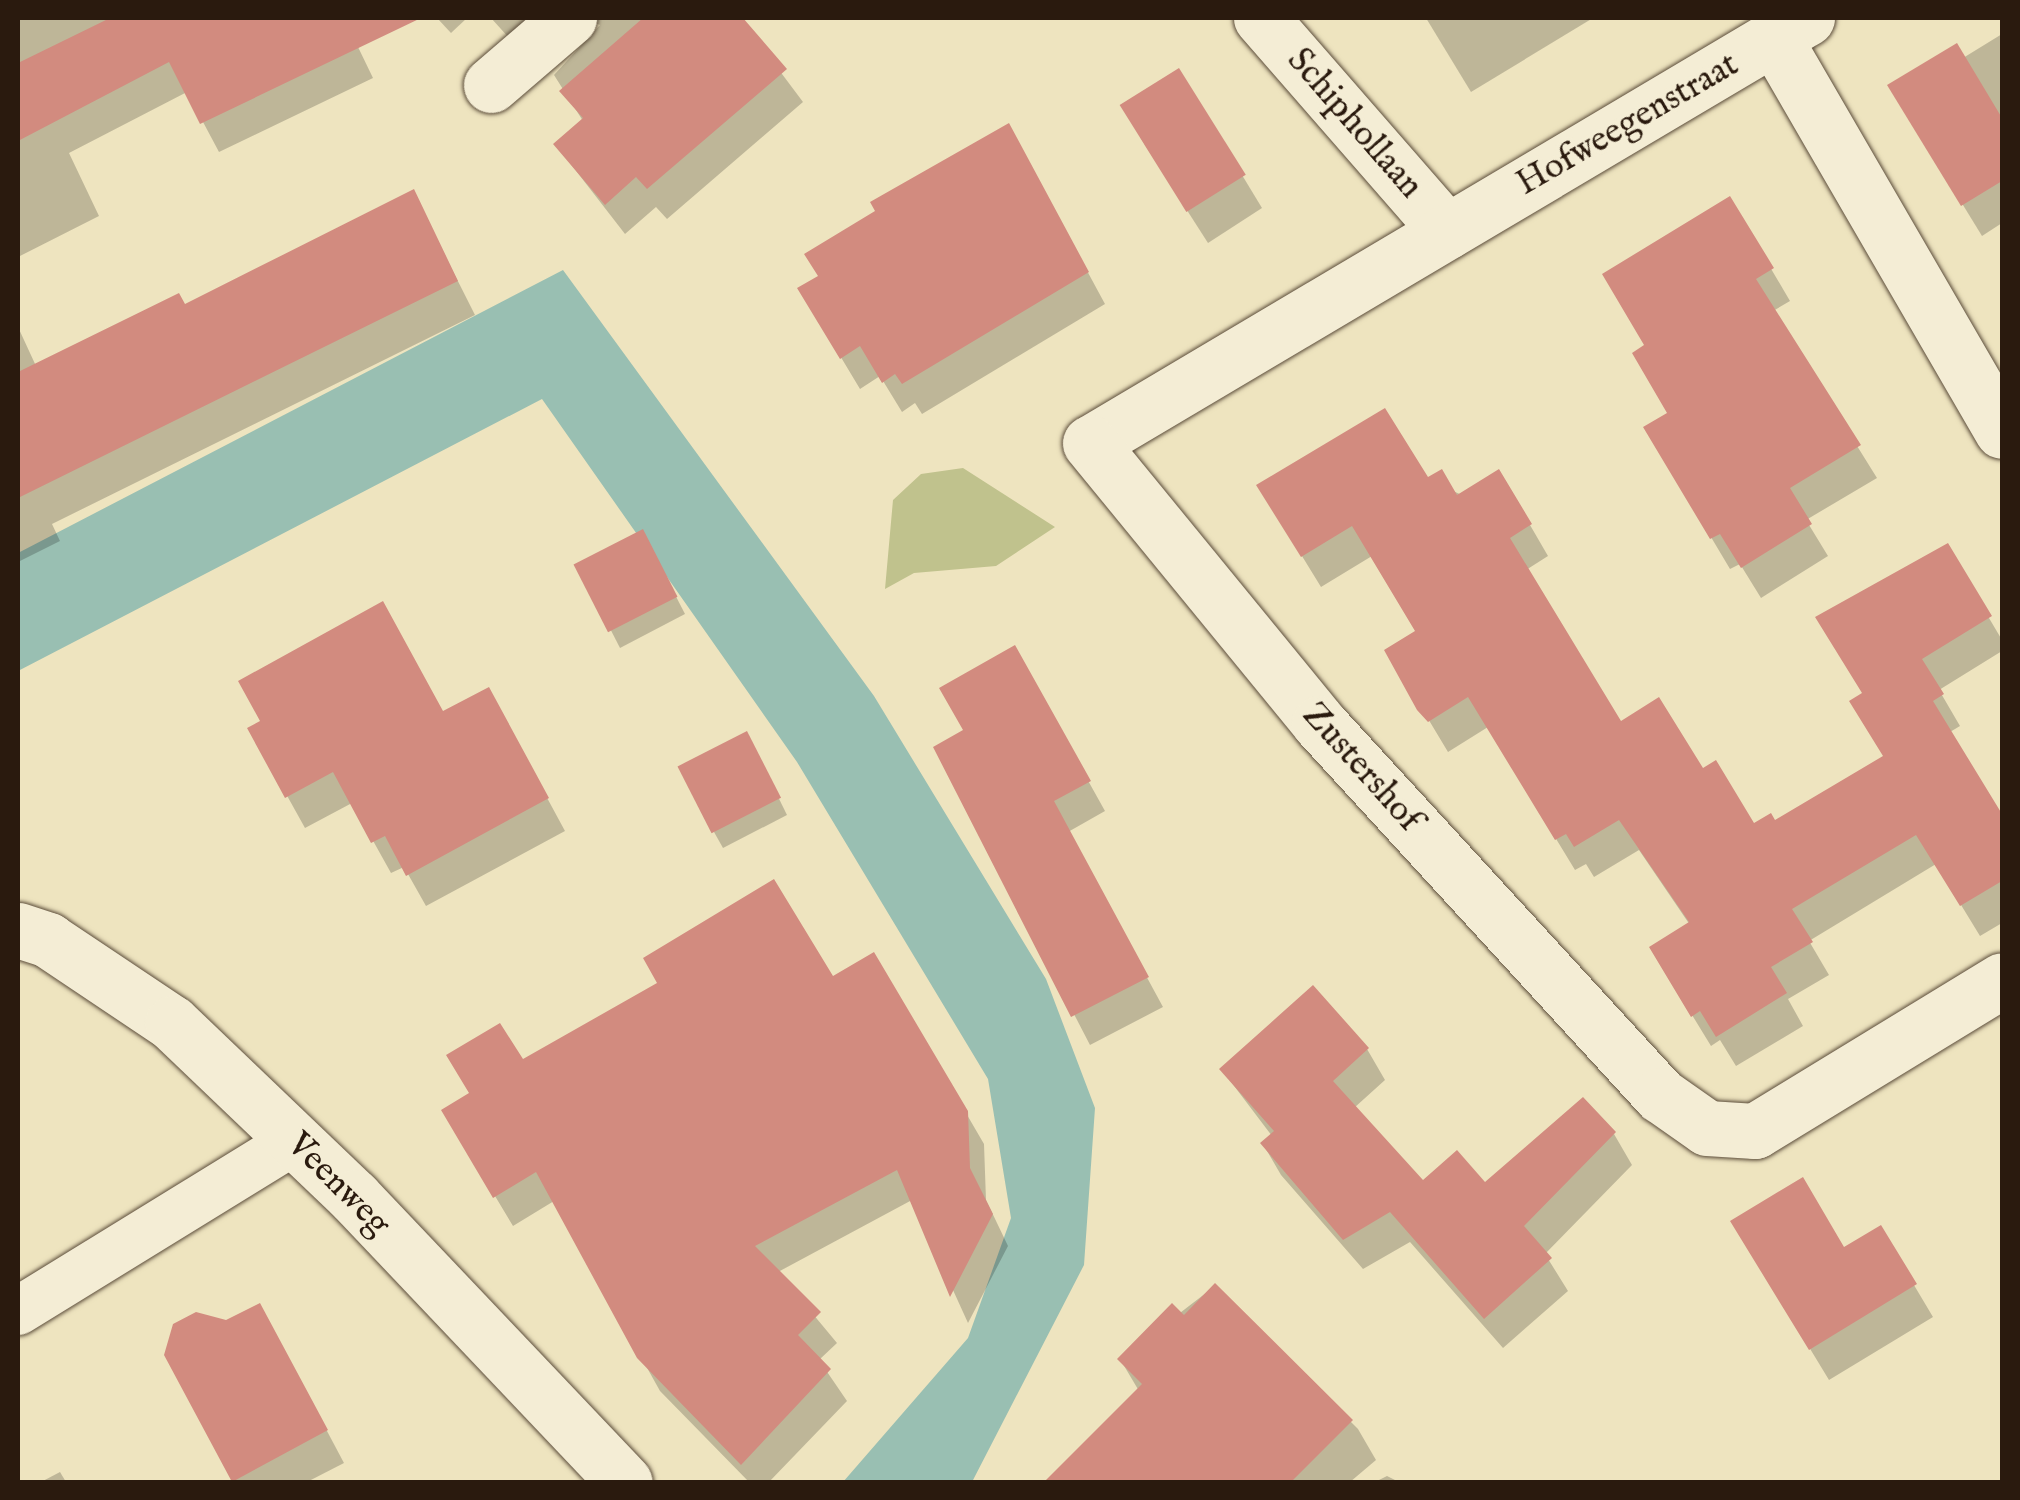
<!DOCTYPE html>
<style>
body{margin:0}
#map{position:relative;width:2020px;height:1500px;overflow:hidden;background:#eee4bf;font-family:"IM FELL English",serif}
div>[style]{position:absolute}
.green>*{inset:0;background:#c0c28d}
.water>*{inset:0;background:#99bfb2}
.shadow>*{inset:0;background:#0003}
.building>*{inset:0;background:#d28b7f;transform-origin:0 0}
.roads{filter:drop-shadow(0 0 2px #5b4c3a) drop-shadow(0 0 2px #5b4c3a)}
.service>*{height:48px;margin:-24px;padding:0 24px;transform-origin:24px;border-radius:24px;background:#f4edd5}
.minor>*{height:55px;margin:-27.5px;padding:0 27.5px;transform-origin:27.5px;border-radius:27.5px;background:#f4edd5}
.tertiary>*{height:55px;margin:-27.5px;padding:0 27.5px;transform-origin:27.5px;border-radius:27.5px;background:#f4edd5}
span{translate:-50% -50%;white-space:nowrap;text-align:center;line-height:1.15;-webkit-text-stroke:8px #f4edd5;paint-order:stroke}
.street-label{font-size:35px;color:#2a1a0e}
.frame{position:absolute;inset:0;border:20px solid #2a1a0e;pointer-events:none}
</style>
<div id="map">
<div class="green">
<i style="clip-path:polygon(963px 468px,1055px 527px,996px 566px,914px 573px,885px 589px,893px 500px,921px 474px)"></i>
</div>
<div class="water">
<i style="clip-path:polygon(563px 270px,874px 696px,1046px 979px,1095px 1108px,1084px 1265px,972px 1482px,843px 1482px,968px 1338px,1011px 1218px,988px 1079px,797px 762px,542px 399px,18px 671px,18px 553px)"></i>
</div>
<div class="shadow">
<i style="clip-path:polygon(18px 18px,344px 18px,373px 78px,219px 152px,187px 92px,69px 153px,99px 216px,18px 257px)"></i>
<i style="clip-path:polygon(437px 18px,467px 18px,451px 33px)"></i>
<i style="clip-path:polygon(491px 18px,687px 18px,694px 25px,740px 18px,803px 102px,667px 219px,656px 207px,625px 234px,556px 145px,583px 121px,554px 75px,600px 25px,581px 18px,528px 59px)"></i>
<i style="clip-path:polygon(1426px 18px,1593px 18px,1471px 92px)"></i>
<i style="clip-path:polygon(2002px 34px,2002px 223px,1982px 236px,1909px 117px,1963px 58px)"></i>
<i style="clip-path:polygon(1179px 71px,1262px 208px,1208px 243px,1140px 137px)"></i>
<i style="clip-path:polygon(1026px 158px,1105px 304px,922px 414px,915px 403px,902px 412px,880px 376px,860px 389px,800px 289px)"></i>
<i style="clip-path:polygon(413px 192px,475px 315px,52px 524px,60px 541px,18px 562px,18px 327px,36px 366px,184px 307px)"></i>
<i style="clip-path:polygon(1730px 199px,1790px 301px,1773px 311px,1877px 478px,1806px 520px,1828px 556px,1761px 598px,1740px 564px,1730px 569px,1646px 428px,1670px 413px,1647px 346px)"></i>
<i style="clip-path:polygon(1428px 480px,1530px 525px,1548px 556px,1526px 570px,1620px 724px,1702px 772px,1753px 826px,1775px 824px,1885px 758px,1865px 694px,1947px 547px,2002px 640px,2002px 651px,1939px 690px,1960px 726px,1950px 732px,2002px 819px,2002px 923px,1980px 936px,1936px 864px,1809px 941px,1829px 975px,1788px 999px,1803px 1026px,1736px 1066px,1720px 1040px,1711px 1046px,1670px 979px,1690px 925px,1639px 850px,1594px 877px,1586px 864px,1575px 870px,1488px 727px,1448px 752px,1406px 682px,1418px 632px,1372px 556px,1321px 587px,1278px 517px)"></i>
<i style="clip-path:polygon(651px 548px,685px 614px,620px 648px,578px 566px)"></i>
<i style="clip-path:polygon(1014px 648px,1105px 811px,1068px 832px,1163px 1007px,1090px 1045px,936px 748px,966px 731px)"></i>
<i style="clip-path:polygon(443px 714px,506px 722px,565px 831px,426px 906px,404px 867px,391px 873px,352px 803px,305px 828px,250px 729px)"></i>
<i style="clip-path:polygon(755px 750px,787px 815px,723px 848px,714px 832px)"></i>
<i style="clip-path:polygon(874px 955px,984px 1144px,986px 1200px,1008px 1246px,968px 1323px,912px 1200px,778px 1272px,837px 1343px,819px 1360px,847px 1401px,769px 1482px,749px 1482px,660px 1391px,554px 1201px,513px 1226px,444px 1111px,522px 1062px,832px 980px)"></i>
<i style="clip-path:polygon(1367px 1049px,1385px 1080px,1354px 1108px,1423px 1184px,1485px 1186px,1614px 1134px,1632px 1165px,1545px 1254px,1568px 1291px,1503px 1348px,1410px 1242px,1363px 1269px,1281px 1175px,1263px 1144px,1272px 1136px,1222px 1070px)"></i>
<i style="clip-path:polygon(1880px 1228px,1933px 1317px,1829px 1380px,1752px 1253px,1843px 1250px)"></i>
<i style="clip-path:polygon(1215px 1286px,1358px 1429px,1376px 1460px,1350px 1482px,1048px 1482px,1139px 1391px,1120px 1359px)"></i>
<i style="clip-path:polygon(277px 1337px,344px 1463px,307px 1482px,235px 1482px,167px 1354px)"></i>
<i style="clip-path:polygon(60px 1472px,66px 1482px,41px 1482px)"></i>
<i style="clip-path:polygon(1387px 1476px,1399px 1482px,1375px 1482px)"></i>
</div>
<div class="building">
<i style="clip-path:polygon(110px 18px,421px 18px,200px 124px,169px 62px,18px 141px,18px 63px)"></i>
<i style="clip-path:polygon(643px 18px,743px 18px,787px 69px,647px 189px,636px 177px,605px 205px,553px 144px,583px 118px,559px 91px)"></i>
<i style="clip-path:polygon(1957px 43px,2002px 118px,2002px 181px,1961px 206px,1887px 85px)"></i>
<i style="left:1179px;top:68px;width:126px;height:70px;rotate:58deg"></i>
<i style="clip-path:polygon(1009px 123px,1089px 272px,902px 384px,895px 374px,882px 383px,860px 346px,840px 359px,797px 288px,818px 276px,804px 254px,875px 211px,870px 202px)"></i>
<i style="clip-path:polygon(414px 189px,458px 281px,18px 498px,18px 372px,179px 293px,185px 304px)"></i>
<i style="clip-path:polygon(1730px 196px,1774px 268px,1756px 279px,1861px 445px,1790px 488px,1812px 524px,1741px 568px,1720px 534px,1710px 539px,1643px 427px,1667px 413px,1632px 353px,1644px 345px,1602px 274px)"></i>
<i style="clip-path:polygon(1385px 408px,1428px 477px,1442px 469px,1457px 495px,1499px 469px,1532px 524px,1510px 538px,1621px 721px,1659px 697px,1703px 768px,1716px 760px,1754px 823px,1771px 813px,1775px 820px,1883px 756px,1849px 701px,1862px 693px,1815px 617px,1948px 543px,1992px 616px,1922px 659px,1944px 694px,1933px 701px,2002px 814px,2002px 881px,1960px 906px,1916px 835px,1792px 909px,1813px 942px,1771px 967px,1787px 993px,1716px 1037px,1700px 1011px,1691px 1017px,1649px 947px,1689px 922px,1619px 820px,1574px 847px,1566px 834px,1555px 840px,1468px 697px,1428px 722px,1417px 710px,1384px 650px,1415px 631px,1352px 526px,1301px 557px,1256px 485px)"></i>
<i style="left:643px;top:529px;width:76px;height:78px;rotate:63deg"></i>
<i style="clip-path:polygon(383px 601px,443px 711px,489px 687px,549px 798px,406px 876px,385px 836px,371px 843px,333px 772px,285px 798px,247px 728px,260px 721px,238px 681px)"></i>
<i style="clip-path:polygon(1015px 645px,1091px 781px,1054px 801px,1149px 977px,1071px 1017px,933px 747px,963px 730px,939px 688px)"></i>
<i style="left:747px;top:731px;width:75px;height:78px;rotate:63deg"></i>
<i style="clip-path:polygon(774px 879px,833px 976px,874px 952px,968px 1111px,970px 1168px,993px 1214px,950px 1297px,897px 1170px,755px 1246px,821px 1312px,798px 1335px,831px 1369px,741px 1465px,637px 1358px,536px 1172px,493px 1198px,441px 1110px,469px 1093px,446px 1055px,500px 1023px,523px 1059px,657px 983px,643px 958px)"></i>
<i style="clip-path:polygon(1313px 985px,1369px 1048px,1333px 1081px,1423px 1180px,1457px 1150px,1485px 1182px,1583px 1097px,1616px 1132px,1524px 1226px,1552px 1258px,1484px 1319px,1390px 1212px,1343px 1240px,1260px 1143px,1274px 1131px,1219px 1069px)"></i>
<i style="clip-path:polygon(1803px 1177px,1844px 1247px,1881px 1225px,1917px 1284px,1809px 1350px,1730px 1221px)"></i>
<i style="clip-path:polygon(1215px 1283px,1353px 1420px,1291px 1482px,1044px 1482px,1142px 1384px,1117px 1359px,1172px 1303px,1184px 1315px)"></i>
<i style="clip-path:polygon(260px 1303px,328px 1430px,232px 1482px,164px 1355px,173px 1324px,196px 1312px,226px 1320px)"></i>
</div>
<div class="roads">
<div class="service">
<i style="left:18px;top:1311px;width:324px;rotate:-31.6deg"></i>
</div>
<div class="minor">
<i style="left:1261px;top:18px;width:283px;rotate:48.9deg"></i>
<i style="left:1807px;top:18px;width:833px;rotate:149.34deg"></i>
<i style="left:1090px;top:443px;width:362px;rotate:50.7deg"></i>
<i style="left:1319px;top:723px;width:505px;rotate:47.49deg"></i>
<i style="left:1660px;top:1095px;width:57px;rotate:35.1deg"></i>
<i style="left:1707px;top:1128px;width:48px;rotate:3.6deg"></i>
<i style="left:1755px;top:1131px;width:289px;rotate:-31.4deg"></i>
<i style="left:1774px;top:38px;width:454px;rotate:59.9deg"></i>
<i style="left:491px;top:85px;width:103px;rotate:-40.7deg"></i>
</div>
<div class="tertiary">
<i style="left:18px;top:930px;width:32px;rotate:18deg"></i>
<i style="left:48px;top:940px;width:149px;rotate:33.8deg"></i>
<i style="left:172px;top:1023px;width:252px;rotate:43.7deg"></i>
<i style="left:354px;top:1197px;width:393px;rotate:46.5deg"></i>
</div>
</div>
<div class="street-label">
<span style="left:1354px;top:124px;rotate:49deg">Schiphollaan</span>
<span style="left:1628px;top:125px;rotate:-30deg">Hofweegenstraat</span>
<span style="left:1361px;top:768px;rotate:48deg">Zustershof</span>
<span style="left:338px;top:1185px;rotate:45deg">Veenweg</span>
</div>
<div class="frame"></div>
</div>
